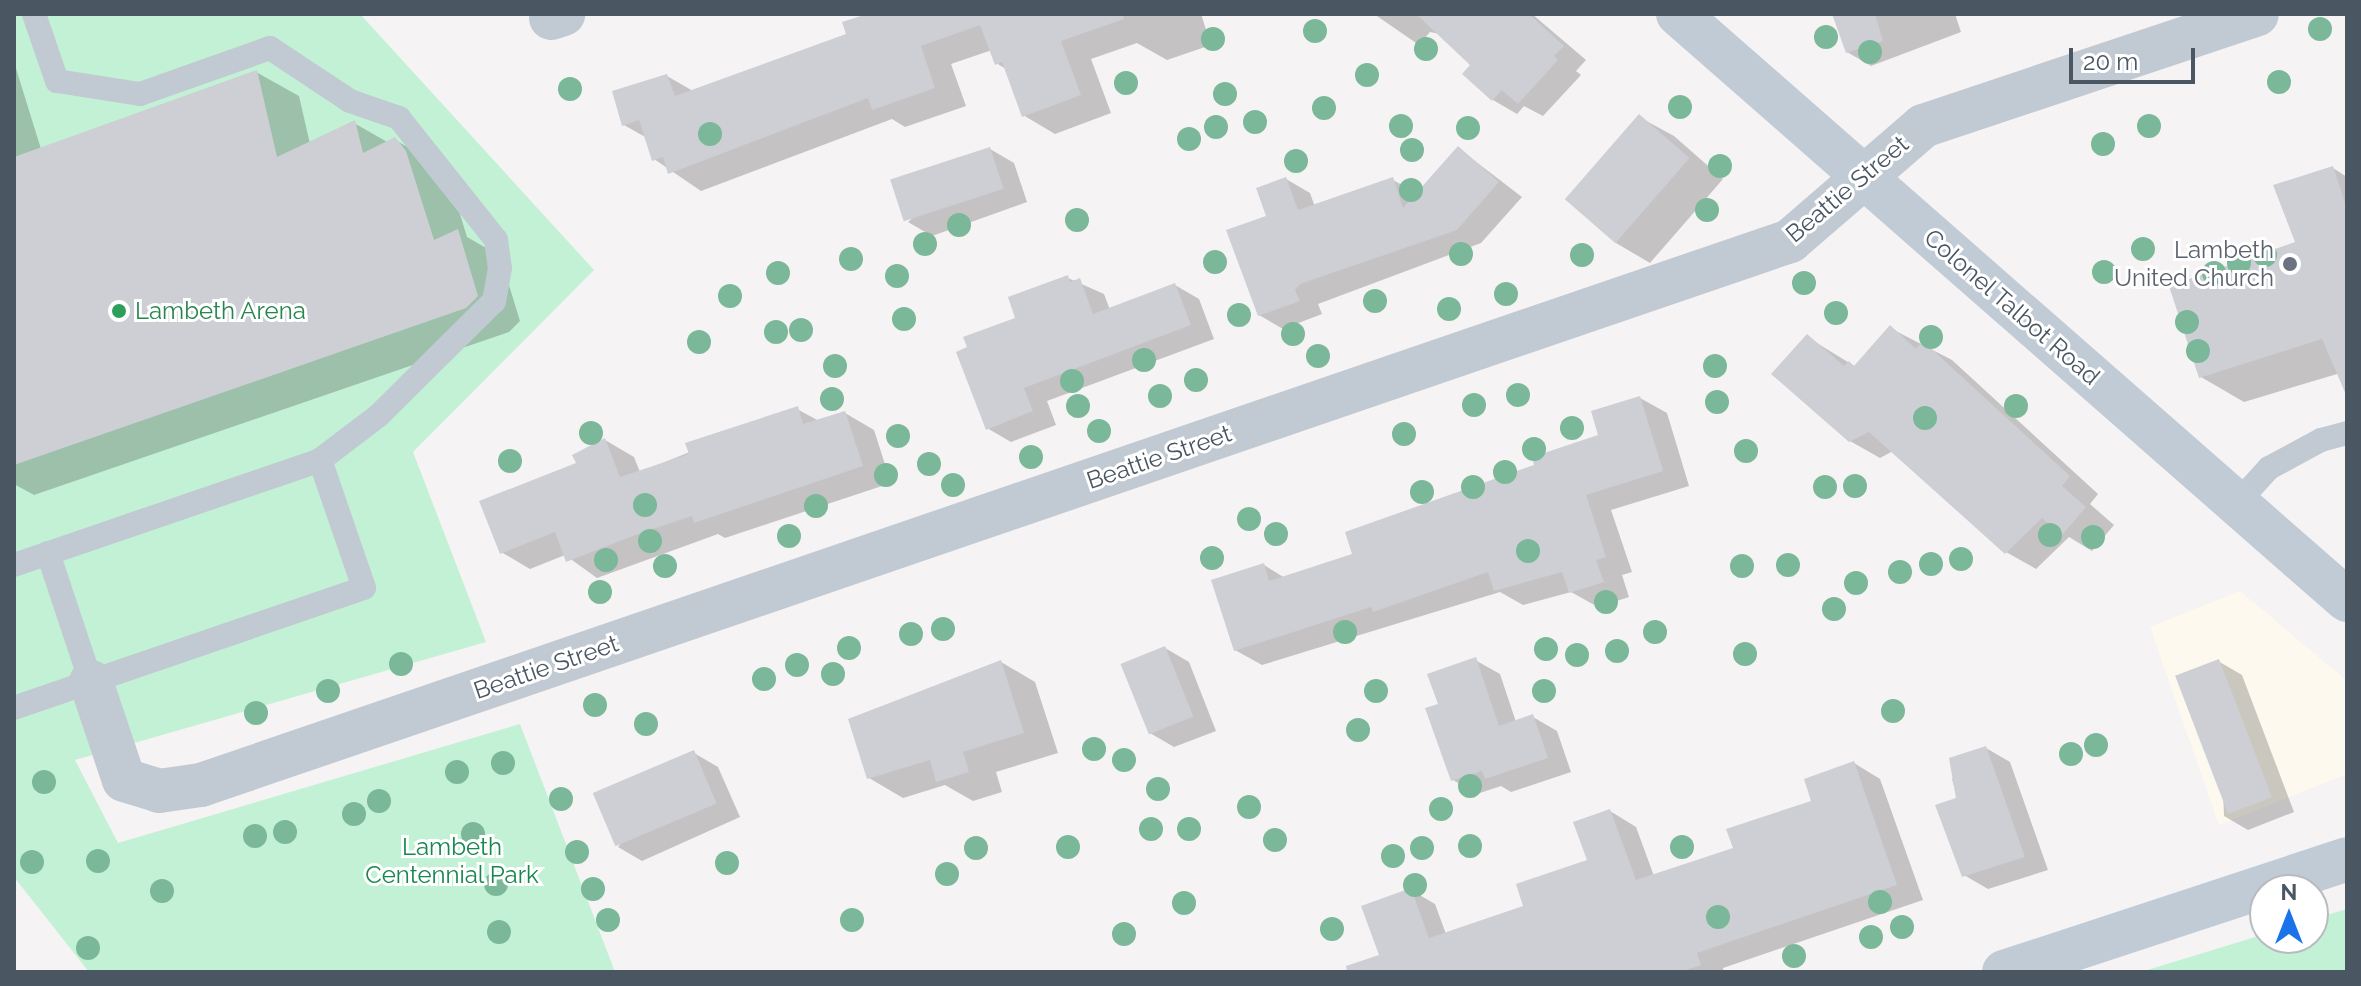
<!DOCTYPE html>
<style>
body{margin:0}
#map{position:relative;width:2361px;height:986px;overflow:hidden;background:#f5f3f3;font-family:Raleway,sans-serif}
div>[style]{position:absolute}
.commercial>*{inset:0;background:#fdf9ef}
.green>*{inset:0;background:#c3f1d5}
.shadow>*{inset:0;background:#0003}
.building>*{inset:0;background:#cdcfd5;transform-origin:0 0}
.service>*{height:24px;margin:-12px;padding:0 12px;transform-origin:12px;border-radius:12px;background:#c1cad2}
.minor>*{height:44px;margin:-22px;padding:0 22px;transform-origin:22px;border-radius:22px;background:#c1cad2}
.secondary>*{height:44px;margin:-22px;padding:0 22px;transform-origin:22px;border-radius:22px;background:#c1cbd6}
.trees>*{width:24px;height:24px;margin:-12px;border-radius:50%;background:#7bb799}
.dots>*{width:22px;height:22px;translate:-50% -50%;box-sizing:border-box;border:4px solid #fff;border-radius:50%}
span{translate:-50% -50%;white-space:nowrap;text-align:center;line-height:1.15;-webkit-text-stroke:6px #fff;paint-order:stroke}
.street-label{font-size:24px;color:#4a5661}
.worship-label{font-size:24px;color:#5b616d}
.right{translate:-100% -50%;text-align:right}
.leisure-label{font-size:24px;color:#27864d}
.left{translate:0 -50%;text-align:left}
.park-label{font-size:24px;color:#17864f}
.frame{position:absolute;inset:0;border:16px solid #4a5661;pointer-events:none}
.north{position:absolute;left:2249px;top:874px;width:80px;height:80px;box-sizing:border-box;background:#fff;border:2px solid #b7bbc0;border-radius:50%;rotate:0deg;font-size:22px;font-weight:700;line-height:32px;text-align:center;color:#4a5661}
.north::after{content:'';display:block;margin:auto;width:28px;height:36px;background:#1a73e8;clip-path:polygon(50% 0,100% 100%,50% 72%,0 100%)}
.scale{position:absolute;left:2069px;top:48px;width:126px;height:36px;box-sizing:border-box;border:4px solid #4a5661;border-top:0;padding-left:10px;font-size:24px;line-height:28px;white-space:nowrap;color:#4a5661;-webkit-text-stroke:6px #fff;paint-order:stroke}
</style>
<div id="map">
<div class="commercial">
<i style="clip-path:polygon(2240px 591px,2347px 681px,2347px 774px,2219px 825px,2150px 627px)"></i>
</div>
<div class="green">
<i style="clip-path:polygon(14px 14px,360px 14px,594px 270px,413px 452px,486px 642px,75px 760px,118px 843px,520px 724px,615px 972px,89px 972px,14px 877px)"></i>
<i style="clip-path:polygon(2347px 909px,2347px 972px,2141px 972px,2265px 934px,2265px 938px,2313px 938px,2313px 919px)"></i>
</div>
<div class="shadow">
<i style="clip-path:polygon(873px 14px,1201px 14px,1211px 45px,1167px 60px,1137px 43px,1091px 59px,1111px 113px,1055px 134px,1023px 115px,1006px 69px,996px 63px,992px 50px,951px 64px,966px 106px,905px 127px,892px 119px,701px 191px,654px 159px,647px 138px,624px 125px,667px 76px,693px 91px,848px 35px)"></i>
<i style="clip-path:polygon(1374px 14px,1532px 14px,1586px 60px,1576px 71px,1581px 75px,1543px 116px,1524px 106px,1517px 114px,1493px 100px,1473px 65px,1440px 34px,1430px 32px,1419px 45px)"></i>
<i style="clip-path:polygon(1834px 14px,1955px 14px,1961px 32px,1871px 66px,1847px 52px)"></i>
<i style="clip-path:polygon(14px 62px,41px 149px,256px 72px,299px 96px,310px 144px,354px 123px,389px 143px,395px 140px,438px 164px,449px 178px,467px 237px,500px 256px,520px 321px,509px 332px,34px 495px,14px 484px)"></i>
<i style="clip-path:polygon(1639px 117px,1674px 136px,1723px 179px,1650px 263px,1616px 243px)"></i>
<i style="clip-path:polygon(1458px 148px,1522px 197px,1481px 243px,1318px 304px,1322px 314px,1283px 329px,1259px 315px,1268px 217px,1286px 179px,1310px 193px,1315px 207px,1393px 180px,1418px 194px)"></i>
<i style="clip-path:polygon(990px 149px,1014px 163px,1027px 202px,932px 236px,908px 222px)"></i>
<i style="clip-path:polygon(2333px 168px,2347px 177px,2347px 371px,2244px 402px,2201px 377px,2298px 243px)"></i>
<i style="clip-path:polygon(1068px 278px,1104px 294px,1110px 310px,1175px 285px,1199px 299px,1214px 339px,1047px 401px,1056px 425px,1011px 442px,987px 428px,1018px 319px)"></i>
<i style="clip-path:polygon(1890px 328px,1952px 360px,2098px 494px,2090px 504px,2114px 525px,2092px 551px,2069px 537px,2036px 569px,2006px 552px,1893px 451px,1880px 458px,1850px 441px,1807px 337px,1856px 367px)"></i>
<i style="clip-path:polygon(1640px 398px,1667px 413px,1689px 486px,1611px 510px,1632px 572px,1622px 575px,1629px 597px,1598px 607px,1571px 592px,1523px 605px,1500px 592px,1262px 665px,1235px 650px,1264px 565px,1285px 578px,1355px 555px,1601px 437px)"></i>
<i style="clip-path:polygon(797px 409px,819px 421px,845px 413px,874px 430px,891px 483px,725px 538px,718px 534px,597px 578px,565px 555px,530px 569px,501px 552px,605px 440px,634px 457px,640px 472px)"></i>
<i style="clip-path:polygon(1165px 648px,1189px 662px,1216px 731px,1174px 747px,1150px 733px)"></i>
<i style="clip-path:polygon(1475px 660px,1500px 674px,1516px 722px,1533px 717px,1557px 731px,1571px 772px,1511px 792px,1501px 786px,1477px 794px,1453px 780px,1440px 705px)"></i>
<i style="clip-path:polygon(2218px 661px,2242px 675px,2294px 812px,2248px 830px,2224px 816px)"></i>
<i style="clip-path:polygon(1001px 662px,1035px 682px,1058px 753px,996px 772px,1002px 792px,973px 801px,945px 785px,903px 798px,869px 778px)"></i>
<i style="clip-path:polygon(1986px 748px,2010px 762px,2048px 870px,1988px 889px,1964px 875px,1958px 800px,1952px 779px)"></i>
<i style="clip-path:polygon(694px 753px,718px 767px,740px 817px,642px 861px,618px 847px)"></i>
<i style="clip-path:polygon(1854px 763px,1880px 779px,1923px 900px,1723px 968px,1724px 972px,1387px 972px,1411px 890px,1435px 904px,1446px 934px,1526px 907px,1589px 861px,1610px 811px,1636px 827px,1654px 876px,1735px 849px,1814px 802px)"></i>
</div>
<div class="building">
<i style="clip-path:polygon(867px 14px,1123px 14px,1124px 19px,1061px 41px,1081px 95px,1022px 117px,1002px 62px,995px 65px,980px 25px,921px 46px,935px 88px,872px 110px,868px 98px,668px 174px,663px 157px,652px 161px,639px 120px,622px 126px,612px 91px,667px 74px,675px 96px,846px 34px,842px 22px)"></i>
<i style="clip-path:polygon(1416px 14px,1529px 14px,1564px 46px,1554px 56px,1558px 60px,1518px 104px,1502px 90px,1492px 101px,1462px 74px,1470px 65px)"></i>
<i style="clip-path:polygon(1832px 14px,1875px 14px,1883px 41px,1846px 53px)"></i>
<i style="clip-path:polygon(257px 70px,277px 157px,355px 120px,363px 153px,395px 137px,406px 151px,434px 240px,458px 229px,478px 296px,466px 308px,14px 465px,14px 157px)"></i>
<i style="left:1639px;top:114px;width:67px;height:113px;rotate:41deg"></i>
<i style="clip-path:polygon(1458px 146px,1499px 182px,1457px 230px,1300px 284px,1295px 290px,1300px 301px,1258px 316px,1226px 230px,1266px 216px,1256px 188px,1286px 177px,1298px 210px,1393px 177px,1403px 208px)"></i>
<i style="left:990px;top:147px;width:44px;height:105px;rotate:72deg"></i>
<i style="clip-path:polygon(2333px 166px,2347px 209px,2347px 397px,2322px 339px,2199px 378px,2169px 286px,2295px 242px,2273px 185px)"></i>
<i style="clip-path:polygon(1068px 275px,1070px 282px,1080px 278px,1093px 314px,1175px 283px,1191px 325px,1024px 388px,1033px 411px,986px 430px,956px 352px,967px 347px,963px 337px,1015px 318px,1008px 297px)"></i>
<i style="clip-path:polygon(1890px 325px,1916px 349px,1923px 341px,2070px 476px,2062px 486px,2086px 507px,2062px 535px,2042px 518px,2005px 554px,1869px 432px,1849px 442px,1771px 374px,1807px 334px,1844px 366px,1849px 361px,1854px 366px)"></i>
<i style="clip-path:polygon(1640px 396px,1663px 471px,1586px 495px,1606px 557px,1596px 560px,1604px 582px,1569px 593px,1562px 572px,1494px 591px,1488px 572px,1373px 612px,1371px 607px,1234px 651px,1211px 580px,1264px 563px,1269px 581px,1352px 554px,1345px 532px,1534px 465px,1532px 457px,1598px 435px,1591px 411px)"></i>
<i style="clip-path:polygon(798px 406px,803px 424px,845px 411px,863px 466px,694px 523px,692px 516px,638px 534px,566px 562px,555px 532px,500px 554px,479px 501px,576px 463px,572px 455px,605px 438px,620px 477px,689px 454px,685px 443px)"></i>
<i style="left:1165px;top:646px;width:76px;height:48px;rotate:68deg"></i>
<i style="clip-path:polygon(1476px 657px,1499px 726px,1533px 714px,1548px 758px,1485px 779px,1482px 771px,1451px 781px,1425px 708px,1438px 704px,1427px 674px)"></i>
<i style="left:2219px;top:659px;width:148px;height:47px;rotate:69deg"></i>
<i style="clip-path:polygon(1001px 660px,1024px 733px,963px 752px,969px 772px,936px 782px,930px 760px,867px 779px,848px 719px)"></i>
<i style="clip-path:polygon(1986px 746px,2025px 857px,1962px 877px,1935px 805px,1956px 798px,1949px 758px)"></i>
<i style="left:694px;top:750px;width:58px;height:110px;rotate:67deg"></i>
<i style="clip-path:polygon(1854px 761px,1897px 885px,1697px 953px,1701px 965px,1681px 972px,1347px 972px,1346px 966px,1379px 955px,1361px 906px,1411px 888px,1429px 938px,1523px 906px,1516px 884px,1587px 860px,1573px 822px,1610px 809px,1636px 880px,1733px 848px,1726px 829px,1811px 801px,1804px 779px)"></i>
</div>
<div class="service">
<i style="left:34px;top:14px;width:71px;rotate:71.1deg"></i>
<i style="left:57px;top:81px;width:84px;rotate:8.9deg"></i>
<i style="left:140px;top:94px;width:138px;rotate:-19.5deg"></i>
<i style="left:270px;top:48px;width:96px;rotate:33.5deg"></i>
<i style="left:350px;top:101px;width:52px;rotate:19.1deg"></i>
<i style="left:399px;top:118px;width:156px;rotate:51.5deg"></i>
<i style="left:496px;top:240px;width:28px;rotate:82deg"></i>
<i style="left:500px;top:268px;width:34px;rotate:100deg"></i>
<i style="left:494px;top:301px;width:163px;rotate:135.2deg"></i>
<i style="left:378px;top:416px;width:73px;rotate:142.8deg"></i>
<i style="left:2237px;top:503px;width:47px;rotate:-47.6deg"></i>
<i style="left:2269px;top:468px;width:59px;rotate:-28.3deg"></i>
<i style="left:2321px;top:440px;width:27px;rotate:-15deg"></i>
<i style="left:48px;top:553px;width:136px;rotate:71.6deg"></i>
<i style="left:14px;top:565px;width:324px;rotate:-18.9deg"></i>
<i style="left:320px;top:460px;width:135px;rotate:71deg"></i>
<i style="left:364px;top:588px;width:370px;rotate:161.1deg"></i>
</div>
<div class="minor">
<i style="left:551px;top:18px;width:13px;rotate:-18deg"></i>
<i style="left:91px;top:682px;width:103px;rotate:71.4deg"></i>
<i style="left:124px;top:780px;width:37px;rotate:17deg"></i>
<i style="left:159px;top:791px;width:42px;rotate:-8.1deg"></i>
<i style="left:201px;top:785px;width:1680px;rotate:-18.9deg"></i>
<i style="left:1790px;top:241px;width:176px;rotate:-40.8deg"></i>
<i style="left:1923px;top:126px;width:352px;rotate:-18.5deg"></i>
</div>
<div class="secondary">
<i style="left:1678px;top:14px;width:889px;rotate:41.22deg"></i>
<i style="left:2004px;top:972px;width:361px;rotate:-18.2deg"></i>
</div>
<div class="trees">
<i style="left:2320px;top:29px"></i>
<i style="left:1315px;top:31px"></i>
<i style="left:1826px;top:37px"></i>
<i style="left:1213px;top:39px"></i>
<i style="left:1426px;top:49px"></i>
<i style="left:1870px;top:52px"></i>
<i style="left:1367px;top:75px"></i>
<i style="left:2279px;top:82px"></i>
<i style="left:1126px;top:83px"></i>
<i style="left:570px;top:89px"></i>
<i style="left:1225px;top:94px"></i>
<i style="left:1680px;top:107px"></i>
<i style="left:1324px;top:108px"></i>
<i style="left:1255px;top:122px"></i>
<i style="left:1401px;top:126px"></i>
<i style="left:2149px;top:126px"></i>
<i style="left:1216px;top:127px"></i>
<i style="left:1468px;top:128px"></i>
<i style="left:710px;top:134px"></i>
<i style="left:1189px;top:139px"></i>
<i style="left:2103px;top:144px"></i>
<i style="left:1412px;top:150px"></i>
<i style="left:1296px;top:161px"></i>
<i style="left:1720px;top:166px"></i>
<i style="left:1411px;top:190px"></i>
<i style="left:1707px;top:210px"></i>
<i style="left:1077px;top:220px"></i>
<i style="left:959px;top:225px"></i>
<i style="left:925px;top:244px"></i>
<i style="left:2143px;top:249px"></i>
<i style="left:1461px;top:254px"></i>
<i style="left:1582px;top:255px"></i>
<i style="left:2265px;top:255px"></i>
<i style="left:851px;top:259px"></i>
<i style="left:1215px;top:262px"></i>
<i style="left:2239px;top:263px"></i>
<i style="left:2104px;top:272px"></i>
<i style="left:778px;top:273px"></i>
<i style="left:2214px;top:273px"></i>
<i style="left:897px;top:276px"></i>
<i style="left:1804px;top:283px"></i>
<i style="left:1506px;top:294px"></i>
<i style="left:730px;top:296px"></i>
<i style="left:1375px;top:301px"></i>
<i style="left:1449px;top:309px"></i>
<i style="left:1836px;top:313px"></i>
<i style="left:1239px;top:315px"></i>
<i style="left:904px;top:319px"></i>
<i style="left:2187px;top:322px"></i>
<i style="left:801px;top:330px"></i>
<i style="left:776px;top:332px"></i>
<i style="left:1293px;top:334px"></i>
<i style="left:1931px;top:337px"></i>
<i style="left:699px;top:342px"></i>
<i style="left:2198px;top:351px"></i>
<i style="left:1318px;top:356px"></i>
<i style="left:1144px;top:360px"></i>
<i style="left:835px;top:366px"></i>
<i style="left:1715px;top:366px"></i>
<i style="left:1196px;top:380px"></i>
<i style="left:1072px;top:381px"></i>
<i style="left:1518px;top:395px"></i>
<i style="left:1160px;top:396px"></i>
<i style="left:832px;top:399px"></i>
<i style="left:1717px;top:402px"></i>
<i style="left:1474px;top:405px"></i>
<i style="left:1078px;top:406px"></i>
<i style="left:2016px;top:406px"></i>
<i style="left:1925px;top:418px"></i>
<i style="left:1572px;top:428px"></i>
<i style="left:1099px;top:431px"></i>
<i style="left:591px;top:433px"></i>
<i style="left:1404px;top:434px"></i>
<i style="left:898px;top:436px"></i>
<i style="left:1534px;top:449px"></i>
<i style="left:1746px;top:451px"></i>
<i style="left:1031px;top:457px"></i>
<i style="left:510px;top:461px"></i>
<i style="left:929px;top:464px"></i>
<i style="left:1505px;top:472px"></i>
<i style="left:886px;top:475px"></i>
<i style="left:953px;top:485px"></i>
<i style="left:1855px;top:486px"></i>
<i style="left:1473px;top:487px"></i>
<i style="left:1825px;top:487px"></i>
<i style="left:1422px;top:492px"></i>
<i style="left:645px;top:505px"></i>
<i style="left:816px;top:506px"></i>
<i style="left:1249px;top:519px"></i>
<i style="left:1276px;top:534px"></i>
<i style="left:2050px;top:535px"></i>
<i style="left:789px;top:536px"></i>
<i style="left:2093px;top:537px"></i>
<i style="left:650px;top:541px"></i>
<i style="left:1528px;top:551px"></i>
<i style="left:1212px;top:558px"></i>
<i style="left:1961px;top:559px"></i>
<i style="left:606px;top:560px"></i>
<i style="left:1931px;top:564px"></i>
<i style="left:1788px;top:565px"></i>
<i style="left:665px;top:566px"></i>
<i style="left:1742px;top:566px"></i>
<i style="left:1900px;top:572px"></i>
<i style="left:1856px;top:583px"></i>
<i style="left:600px;top:592px"></i>
<i style="left:1606px;top:602px"></i>
<i style="left:1834px;top:609px"></i>
<i style="left:943px;top:629px"></i>
<i style="left:1345px;top:632px"></i>
<i style="left:1655px;top:632px"></i>
<i style="left:911px;top:634px"></i>
<i style="left:849px;top:648px"></i>
<i style="left:1546px;top:649px"></i>
<i style="left:1617px;top:651px"></i>
<i style="left:1745px;top:654px"></i>
<i style="left:1577px;top:655px"></i>
<i style="left:401px;top:664px"></i>
<i style="left:797px;top:665px"></i>
<i style="left:833px;top:674px"></i>
<i style="left:764px;top:679px"></i>
<i style="left:328px;top:691px"></i>
<i style="left:1376px;top:691px"></i>
<i style="left:1544px;top:691px"></i>
<i style="left:595px;top:705px"></i>
<i style="left:1893px;top:711px"></i>
<i style="left:256px;top:713px"></i>
<i style="left:646px;top:724px"></i>
<i style="left:1358px;top:730px"></i>
<i style="left:2096px;top:745px"></i>
<i style="left:1094px;top:749px"></i>
<i style="left:2071px;top:754px"></i>
<i style="left:1124px;top:760px"></i>
<i style="left:503px;top:763px"></i>
<i style="left:457px;top:772px"></i>
<i style="left:44px;top:782px"></i>
<i style="left:1470px;top:786px"></i>
<i style="left:1158px;top:789px"></i>
<i style="left:561px;top:799px"></i>
<i style="left:379px;top:801px"></i>
<i style="left:1249px;top:807px"></i>
<i style="left:1441px;top:809px"></i>
<i style="left:354px;top:814px"></i>
<i style="left:1151px;top:829px"></i>
<i style="left:1189px;top:829px"></i>
<i style="left:285px;top:832px"></i>
<i style="left:473px;top:834px"></i>
<i style="left:255px;top:836px"></i>
<i style="left:1275px;top:840px"></i>
<i style="left:1470px;top:846px"></i>
<i style="left:1068px;top:847px"></i>
<i style="left:1682px;top:847px"></i>
<i style="left:976px;top:848px"></i>
<i style="left:1422px;top:848px"></i>
<i style="left:577px;top:852px"></i>
<i style="left:1393px;top:856px"></i>
<i style="left:98px;top:861px"></i>
<i style="left:32px;top:862px"></i>
<i style="left:727px;top:863px"></i>
<i style="left:947px;top:874px"></i>
<i style="left:496px;top:884px"></i>
<i style="left:1415px;top:885px"></i>
<i style="left:593px;top:889px"></i>
<i style="left:162px;top:891px"></i>
<i style="left:1880px;top:902px"></i>
<i style="left:1184px;top:903px"></i>
<i style="left:1718px;top:917px"></i>
<i style="left:608px;top:920px"></i>
<i style="left:852px;top:920px"></i>
<i style="left:1902px;top:927px"></i>
<i style="left:1332px;top:929px"></i>
<i style="left:499px;top:932px"></i>
<i style="left:1124px;top:934px"></i>
<i style="left:1871px;top:937px"></i>
<i style="left:88px;top:948px"></i>
<i style="left:1794px;top:956px"></i>
</div>
<div class="dots">
<i style="left:2290px;top:264px;background:#6b7280"></i>
<i style="left:119px;top:311px;background:#2e9e5b"></i>
</div>
<div class="street-label">
<span style="left:1847px;top:189px;rotate:-40deg">Beattie Street</span>
<span style="left:2012px;top:307px;rotate:41deg">Colonel Talbot Road</span>
<span style="left:1159px;top:457px;rotate:-19deg">Beattie Street</span>
<span style="left:546px;top:667px;rotate:-19deg">Beattie Street</span>
</div>
<div class="worship-label">
<span class="right" style="left:2274px;top:264px">Lambeth<br>United Church</span>
</div>
<div class="leisure-label">
<span class="left" style="left:135px;top:311px">Lambeth Arena</span>
</div>
<div class="park-label">
<span style="left:452px;top:861px">Lambeth<br>Centennial Park</span>
</div>
<div class="frame"></div>
<div class="north">N</div>
<div class="scale">20 m</div>
</div>
